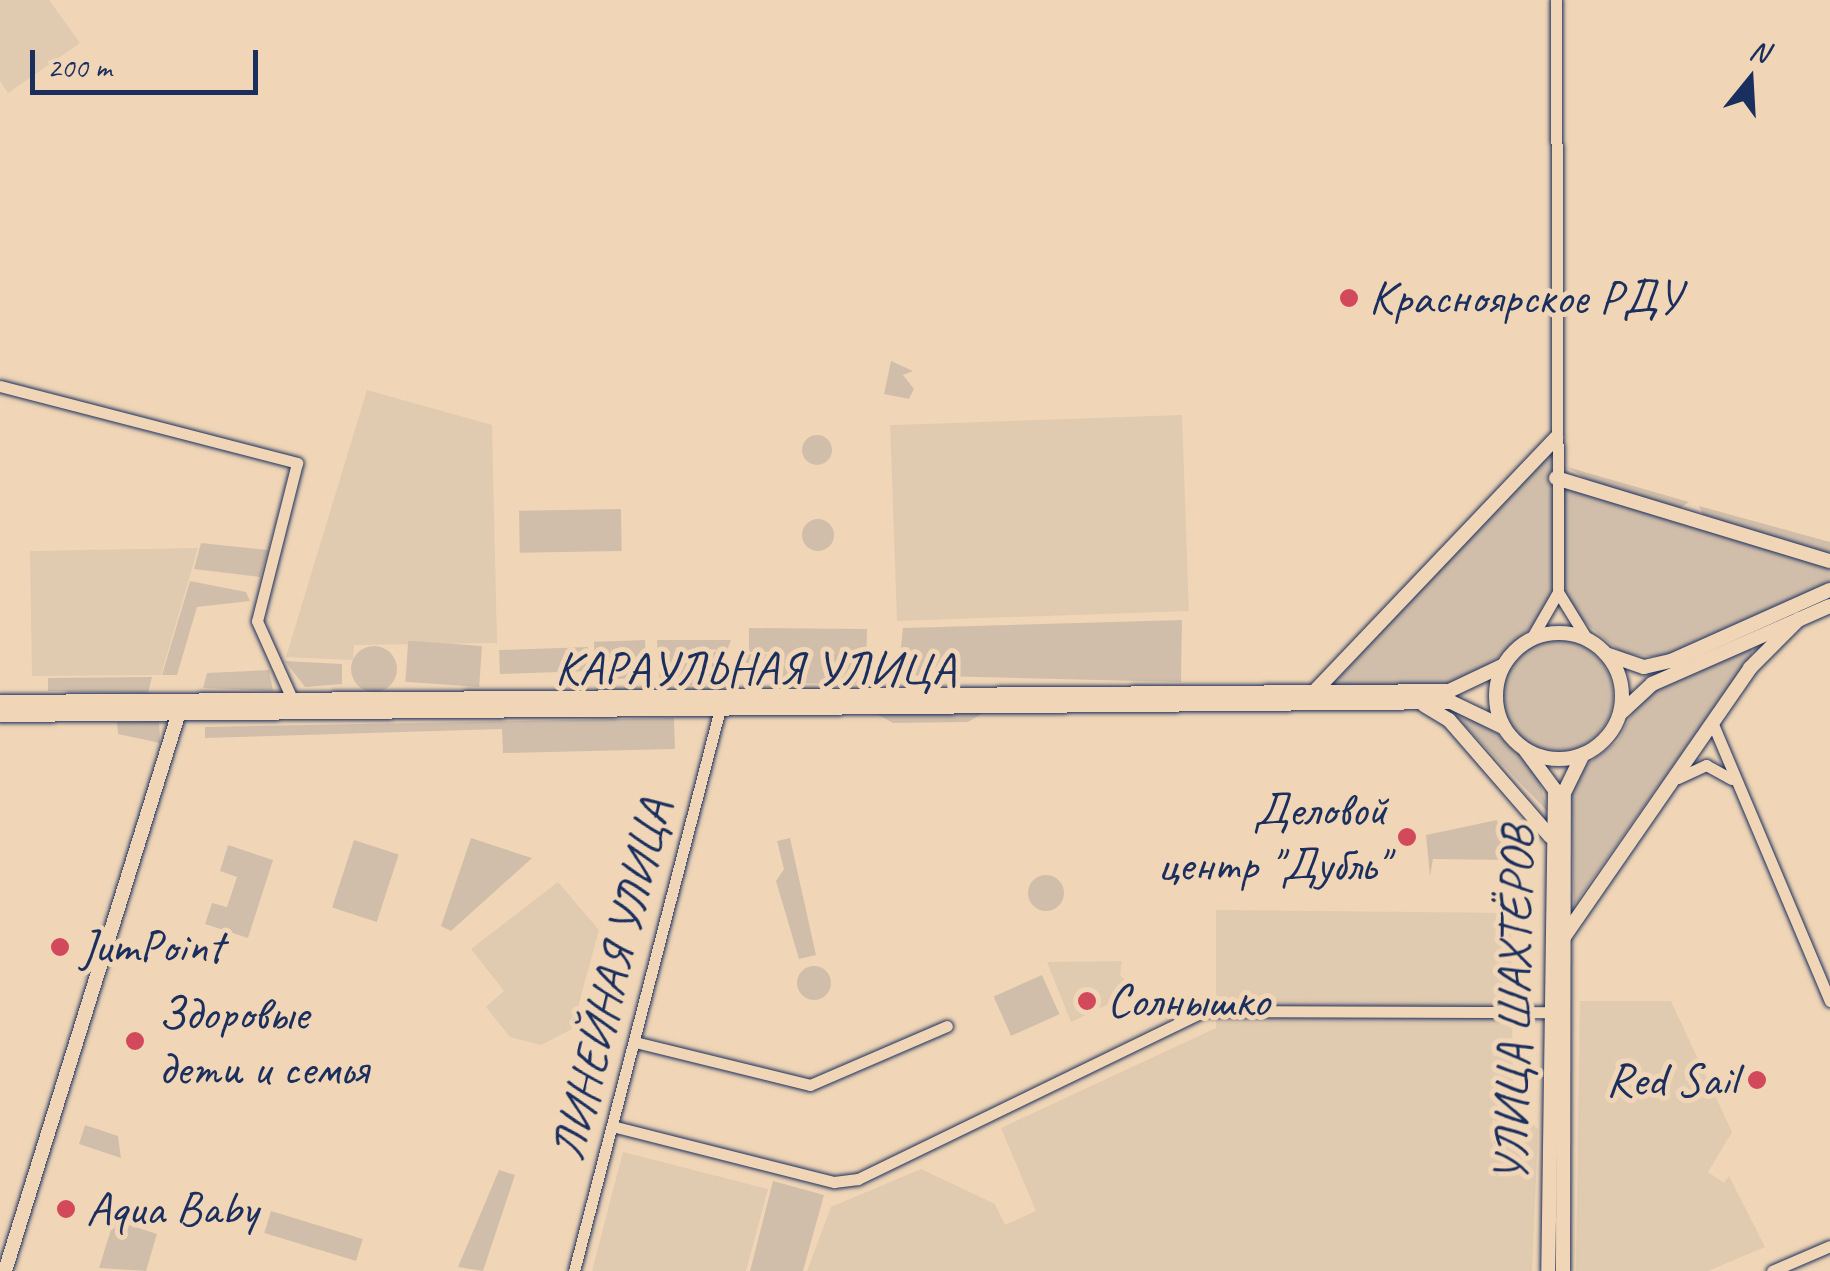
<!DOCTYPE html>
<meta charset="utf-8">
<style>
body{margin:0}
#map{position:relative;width:1830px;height:1271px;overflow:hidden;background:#f0d6b7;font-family:Caveat,sans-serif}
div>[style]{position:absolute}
.built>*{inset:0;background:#e0cab0;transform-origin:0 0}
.green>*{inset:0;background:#d1beaa;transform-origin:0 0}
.round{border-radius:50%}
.roads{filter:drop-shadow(0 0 2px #1b2f5e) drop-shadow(0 0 2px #1b2f5e)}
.minor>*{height:11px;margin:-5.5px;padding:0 5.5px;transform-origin:5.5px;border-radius:5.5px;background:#f0d6b7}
.major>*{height:14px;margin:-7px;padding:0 7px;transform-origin:7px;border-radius:7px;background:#f0d6b7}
.major>.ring{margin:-7px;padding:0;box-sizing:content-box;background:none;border:14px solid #f0d6b7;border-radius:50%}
.dots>*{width:28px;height:28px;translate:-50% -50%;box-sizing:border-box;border:5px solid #f0d6b7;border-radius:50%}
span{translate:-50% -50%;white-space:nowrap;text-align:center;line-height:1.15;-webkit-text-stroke:10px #f0d6b7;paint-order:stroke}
.poi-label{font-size:48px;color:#1b2f5e}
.left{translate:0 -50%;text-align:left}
.right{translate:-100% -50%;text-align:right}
.street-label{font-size:48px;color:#1b2f5e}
.north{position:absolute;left:1700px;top:30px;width:100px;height:100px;-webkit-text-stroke:8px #f0d6b7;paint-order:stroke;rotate:18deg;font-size:28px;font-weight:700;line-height:40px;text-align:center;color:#1b2f5e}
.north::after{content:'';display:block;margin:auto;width:35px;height:45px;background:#1b2f5e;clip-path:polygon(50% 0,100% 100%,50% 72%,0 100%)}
.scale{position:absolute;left:30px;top:50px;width:228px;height:45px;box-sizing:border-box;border:5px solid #1b2f5e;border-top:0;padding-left:12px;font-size:30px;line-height:35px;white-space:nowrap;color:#1b2f5e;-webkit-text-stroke:8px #f0d6b7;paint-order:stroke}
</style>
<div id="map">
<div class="built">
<i style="clip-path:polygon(0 0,49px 0,80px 43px,8px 93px,0 81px)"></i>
<i style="clip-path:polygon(367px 390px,492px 425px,497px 643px,354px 645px,353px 660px,286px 657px)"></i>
<i style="left:1182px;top:415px;width:196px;height:292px;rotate:88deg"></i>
<i style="clip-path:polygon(198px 548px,161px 675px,32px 676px,30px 551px)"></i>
<i style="clip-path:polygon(558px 882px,599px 930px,572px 1029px,541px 1045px,510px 1037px,486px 1007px,504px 991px,471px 949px)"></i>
<i style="clip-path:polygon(1216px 910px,1511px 913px,1513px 1098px,1538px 1130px,1532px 1271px,807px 1271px,831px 1207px,921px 1169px,995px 1204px,1005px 1225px,1036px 1211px,1001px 1128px,1216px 1028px)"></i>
<i style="clip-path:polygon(1122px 961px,1120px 975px,1136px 991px,1071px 1022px,1047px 962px)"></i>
<i style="clip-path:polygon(1580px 1001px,1671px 1001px,1732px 1132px,1708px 1172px,1724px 1183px,1729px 1176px,1765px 1247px,1708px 1271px,1576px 1271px)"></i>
<i style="clip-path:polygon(623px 1152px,768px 1189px,746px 1271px,592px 1271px)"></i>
</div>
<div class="green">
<i style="clip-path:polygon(891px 361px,913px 371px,903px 375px,914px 389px,909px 399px,884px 394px)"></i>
<i class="round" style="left:802px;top:435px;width:30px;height:30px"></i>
<i style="clip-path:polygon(1552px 450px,1555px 588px,1536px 623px,1467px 685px,1327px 689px)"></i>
<i style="clip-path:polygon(1567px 467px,1689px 502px,1680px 508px,1593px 483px)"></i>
<i style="clip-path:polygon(1563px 486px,1830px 566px,1830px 583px,1664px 657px,1623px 654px,1577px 616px,1563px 591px)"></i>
<i style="clip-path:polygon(1699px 506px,1830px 542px,1830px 554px,1703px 515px)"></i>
<i style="left:621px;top:509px;width:42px;height:102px;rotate:89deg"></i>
<i class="round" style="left:802px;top:519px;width:32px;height:32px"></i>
<i style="clip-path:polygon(201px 543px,268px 550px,260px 577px,194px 569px)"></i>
<i style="clip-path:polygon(190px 581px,246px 592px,250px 601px,197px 607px,177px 675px,162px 675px)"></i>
<i style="clip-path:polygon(1182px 620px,1181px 682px,898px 675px,903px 628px)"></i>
<i style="clip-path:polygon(749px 628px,867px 629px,866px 684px,779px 683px,778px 672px,743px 672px,743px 654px,777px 654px,779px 664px,779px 652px,749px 652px)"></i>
<i style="left:645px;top:640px;width:38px;height:51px;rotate:88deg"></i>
<i style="clip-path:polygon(657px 640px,731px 640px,714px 685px,660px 685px)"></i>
<i class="round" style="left:1501px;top:640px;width:112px;height:112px"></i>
<i style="left:482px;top:646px;width:41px;height:74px;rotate:94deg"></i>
<i class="round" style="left:351px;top:646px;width:46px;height:46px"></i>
<i style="left:588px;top:647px;width:24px;height:89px;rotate:88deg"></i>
<i style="clip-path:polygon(1751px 647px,1752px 654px,1574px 905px,1571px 787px,1581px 769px,1618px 741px,1637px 704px,1658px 688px)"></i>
<i style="clip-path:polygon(285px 661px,342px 664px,342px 684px,305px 687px)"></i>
<i style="clip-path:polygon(269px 670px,273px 691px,203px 688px,207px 673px)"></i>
<i style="clip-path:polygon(152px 677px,148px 693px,48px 691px,48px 678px)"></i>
<i style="clip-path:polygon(1446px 706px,1490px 727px,1536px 770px,1548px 812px)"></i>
<i style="clip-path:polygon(983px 713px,968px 722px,893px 723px,877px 714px)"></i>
<i style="clip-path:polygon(674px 718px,675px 749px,503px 753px,502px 729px,205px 738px,205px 727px)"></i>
<i style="clip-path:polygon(159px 721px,160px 743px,118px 734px,117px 722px)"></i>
<i style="clip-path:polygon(1497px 820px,1515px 885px,1504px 860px,1433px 859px,1430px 876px,1426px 835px)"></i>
<i style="clip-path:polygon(471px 838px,532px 858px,451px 931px,441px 926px)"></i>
<i style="clip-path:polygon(790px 838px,816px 955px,799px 959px,776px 881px,784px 869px,777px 841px)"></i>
<i style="left:354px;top:840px;width:47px;height:71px;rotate:18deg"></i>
<i style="clip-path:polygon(228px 845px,273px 860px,248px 938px,205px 924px,212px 903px,227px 907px,237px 877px,220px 871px)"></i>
<i class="round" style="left:1028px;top:875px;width:36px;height:36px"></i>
<i class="round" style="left:797px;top:966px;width:34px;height:34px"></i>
<i style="left:1042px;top:975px;width:43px;height:53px;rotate:66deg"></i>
<i style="clip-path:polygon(85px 1125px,118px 1136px,121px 1158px,79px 1144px)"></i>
<i style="clip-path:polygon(499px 1170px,515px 1175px,483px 1271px,458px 1267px)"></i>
<i style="clip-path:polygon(773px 1181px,824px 1195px,803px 1271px,750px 1271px)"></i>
<i style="left:271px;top:1211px;width:96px;height:23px;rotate:17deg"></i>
<i style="clip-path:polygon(114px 1220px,157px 1234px,146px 1271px,99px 1268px)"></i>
</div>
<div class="roads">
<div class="minor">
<i style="left:0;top:386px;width:307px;rotate:14.5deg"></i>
<i style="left:297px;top:463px;width:163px;rotate:104.2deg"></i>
<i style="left:257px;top:621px;width:85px;rotate:65.8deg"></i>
<i style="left:1558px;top:592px;width:55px;rotate:58.3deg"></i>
<i style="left:1531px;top:639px;width:54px;rotate:-60.1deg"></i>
<i style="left:1558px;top:592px;width:592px;rotate:-90.19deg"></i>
<i style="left:1712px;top:722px;width:303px;rotate:67.1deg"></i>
<i style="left:1678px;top:778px;width:31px;rotate:-25deg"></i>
<i style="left:1706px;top:765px;width:29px;rotate:29deg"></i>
<i style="left:635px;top:1042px;width:180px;rotate:13.8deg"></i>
<i style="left:810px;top:1085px;width:149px;rotate:-23.3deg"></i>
<i style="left:612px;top:1126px;width:229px;rotate:14.2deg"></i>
<i style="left:834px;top:1182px;width:24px;rotate:-7deg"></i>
<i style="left:858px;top:1179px;width:385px;rotate:-25.9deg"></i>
<i style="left:1204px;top:1011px;width:348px;rotate:0.2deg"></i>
<i style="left:574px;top:1271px;width:585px;rotate:-75.44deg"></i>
<i style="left:1772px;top:1271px;width:63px;rotate:-23.3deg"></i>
</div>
<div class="major">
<i style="left:1556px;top:478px;width:286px;rotate:16.9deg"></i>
<i class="ring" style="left:1496px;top:633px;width:112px;height:112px"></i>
<i style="left:1609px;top:655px;width:37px;rotate:19deg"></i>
<i style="left:1644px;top:667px;width:28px;rotate:-13deg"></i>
<i style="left:1671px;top:661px;width:174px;rotate:-24.1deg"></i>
<i style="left:1314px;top:692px;width:351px;rotate:-46.4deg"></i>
<i style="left:0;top:702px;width:1449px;rotate:-0.43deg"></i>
<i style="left:1449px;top:691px;width:59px;rotate:-25.3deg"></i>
<i style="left:1424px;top:705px;width:29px;rotate:31deg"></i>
<i style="left:1449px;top:720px;width:154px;rotate:49deg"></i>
<i style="left:1622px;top:712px;width:41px;rotate:-43deg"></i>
<i style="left:1652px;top:684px;width:194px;rotate:-23.7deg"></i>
<i style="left:0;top:715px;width:1451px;rotate:-0.51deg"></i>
<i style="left:1451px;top:702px;width:58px;rotate:25.7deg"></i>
<i style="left:1526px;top:751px;width:49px;rotate:53.4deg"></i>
<i style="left:1555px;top:790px;width:481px;rotate:90.8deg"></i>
<i style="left:1564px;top:937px;width:327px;rotate:-55.3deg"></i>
<i style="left:1750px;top:668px;width:69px;rotate:-45deg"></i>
<i style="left:5px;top:1271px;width:592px;rotate:-72.7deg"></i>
<i style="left:1563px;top:1271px;width:478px;rotate:-89.9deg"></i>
<i style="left:1564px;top:793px;width:43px;rotate:-64deg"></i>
</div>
</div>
<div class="dots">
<i style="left:1349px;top:298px;background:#d1495b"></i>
<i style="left:1407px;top:837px;background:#d1495b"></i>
<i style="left:60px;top:947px;background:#d1495b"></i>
<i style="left:1087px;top:1001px;background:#d1495b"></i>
<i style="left:135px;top:1041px;background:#d1495b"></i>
<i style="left:1757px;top:1080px;background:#d1495b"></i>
<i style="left:66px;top:1209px;background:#d1495b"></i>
</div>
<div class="poi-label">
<span class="left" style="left:1369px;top:298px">Красноярское РДУ</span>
<span class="right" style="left:1387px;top:837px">Деловой<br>центр "Дубль"</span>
<span class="left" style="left:80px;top:947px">JumPoint</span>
<span class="left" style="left:1107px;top:1001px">Солнышко</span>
<span class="left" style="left:158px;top:1041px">Здоровые<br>дети и семья</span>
<span class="right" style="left:1737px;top:1080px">Red Sail</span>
<span class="left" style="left:86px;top:1209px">Aqua Baby</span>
</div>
<div class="street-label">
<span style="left:755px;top:669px">КАРАУЛЬНАЯ УЛИЦА</span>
<span style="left:611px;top:980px;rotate:-76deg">ЛИНЕЙНАЯ УЛИЦА</span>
<span style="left:1514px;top:1005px;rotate:-89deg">УЛИЦА ШАХТЁРОВ</span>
</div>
<div class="north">N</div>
<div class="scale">200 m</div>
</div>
